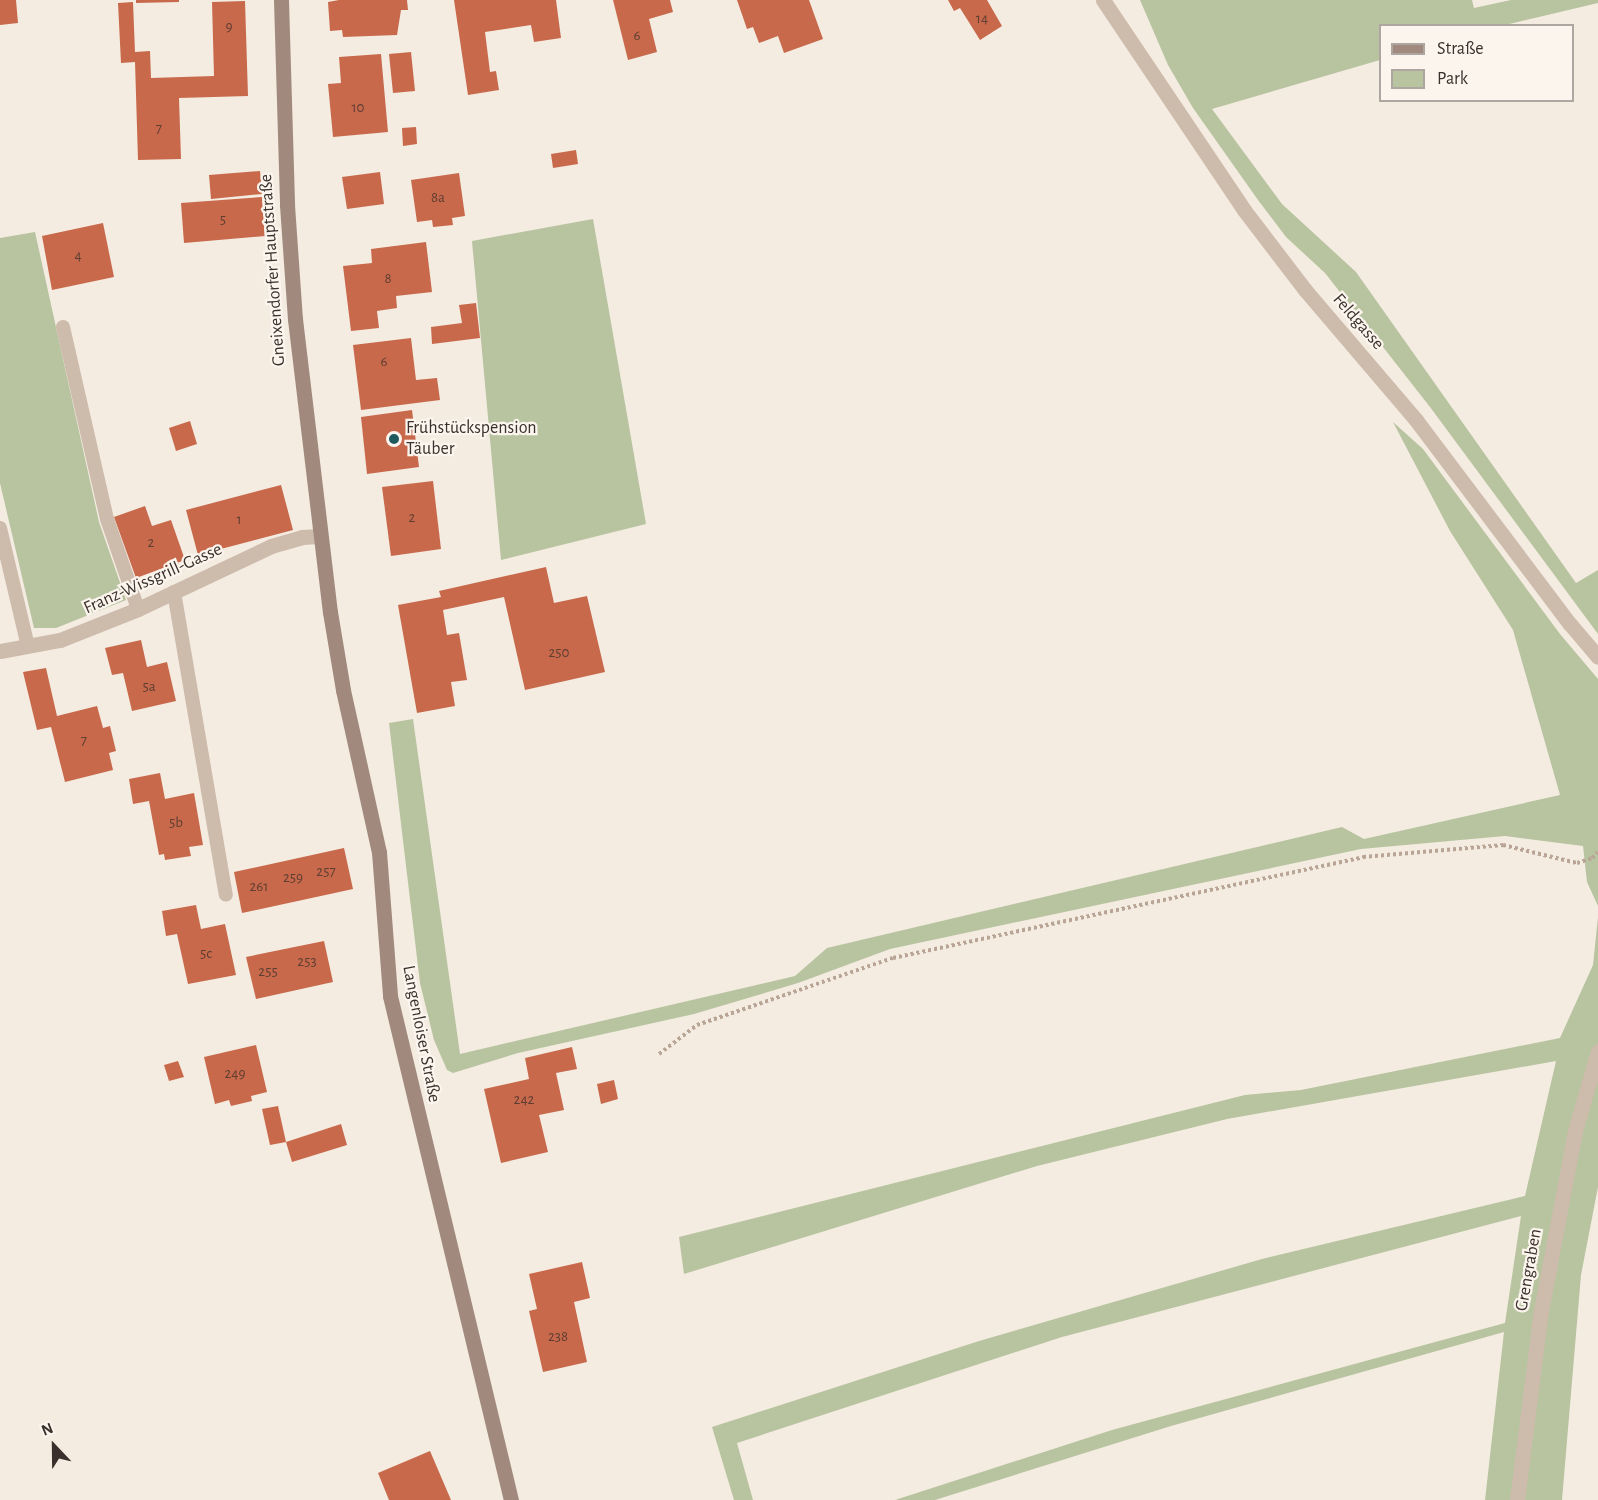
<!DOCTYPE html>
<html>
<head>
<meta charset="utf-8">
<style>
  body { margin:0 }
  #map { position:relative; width:1598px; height:1500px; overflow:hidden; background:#f4ebe1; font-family:"Alegreya Sans",sans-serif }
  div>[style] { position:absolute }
  .green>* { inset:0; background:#b8c4a0 }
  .building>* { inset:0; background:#c8694b }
  .path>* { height:4px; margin-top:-2px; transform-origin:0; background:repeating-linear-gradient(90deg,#b9a596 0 3px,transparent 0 6px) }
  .lane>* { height:14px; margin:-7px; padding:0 7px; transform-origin:7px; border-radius:7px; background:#cdbbac }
  .street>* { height:15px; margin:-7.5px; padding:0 7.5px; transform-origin:7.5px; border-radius:7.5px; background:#cdbbac }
  .secondary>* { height:15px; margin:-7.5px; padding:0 7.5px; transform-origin:7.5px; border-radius:7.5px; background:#a18a7d }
  .dots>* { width:16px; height:16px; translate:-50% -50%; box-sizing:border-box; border:3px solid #fbf5ee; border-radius:50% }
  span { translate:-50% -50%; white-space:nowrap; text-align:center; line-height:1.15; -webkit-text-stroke:4.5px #fbf5ee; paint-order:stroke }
  .number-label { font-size:15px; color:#5e3e33 }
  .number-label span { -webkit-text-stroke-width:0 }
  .street-label { font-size:18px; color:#3b302b }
  .poi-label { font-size:18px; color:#3b302b }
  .left { translate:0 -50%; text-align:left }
  .legend { position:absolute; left:1379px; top:24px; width:195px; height:78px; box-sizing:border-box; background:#fbf5ee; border:2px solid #aea6a0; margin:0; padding:8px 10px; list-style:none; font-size:18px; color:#3b302b }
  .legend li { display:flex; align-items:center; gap:12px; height:30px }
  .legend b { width:30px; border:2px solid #aea6a0 }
  .north { position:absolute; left:24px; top:1416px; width:60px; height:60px; -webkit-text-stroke:4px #fbf5ee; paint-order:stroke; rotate:338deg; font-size:16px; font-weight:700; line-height:24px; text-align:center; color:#3b302b }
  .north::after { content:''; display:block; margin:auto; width:21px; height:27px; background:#3b302b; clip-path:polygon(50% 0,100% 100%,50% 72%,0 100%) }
</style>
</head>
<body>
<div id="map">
  <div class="green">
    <div style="clip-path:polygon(1140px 0,1472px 0,1474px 8px,1511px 0,1598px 0,1598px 3px,1505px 25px,1380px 26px,1380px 60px,1212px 109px,1282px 204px,1356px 272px,1576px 583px,1598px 570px,1598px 634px,1430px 407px,1325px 273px,1286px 237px,1258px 200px,1193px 108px,1168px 65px)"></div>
    <div style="clip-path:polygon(593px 219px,646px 524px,501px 560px,472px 241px)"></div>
    <div style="clip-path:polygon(35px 232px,99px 522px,126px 600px,56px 628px,34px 628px,0 483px,0 238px)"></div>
    <div style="clip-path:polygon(1393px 422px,1423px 449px,1560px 634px,1598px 679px,1598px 906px,1587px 882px,1583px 846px,1505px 836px,1361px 849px,890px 949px,798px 983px,694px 1014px,518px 1053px,453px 1073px,447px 1070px,434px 1040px,420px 983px,389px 723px,413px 719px,460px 1054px,795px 976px,827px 948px,1342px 827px,1364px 839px,1560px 795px,1513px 630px,1450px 531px)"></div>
    <div style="clip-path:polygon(1598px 917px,1598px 1187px,1581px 1275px,1562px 1500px,1485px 1500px,1504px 1332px,1171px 1426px,935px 1500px,895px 1500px,1112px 1430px,1505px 1323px,1521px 1216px,1062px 1337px,737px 1443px,753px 1500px,734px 1500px,712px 1427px,979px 1341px,1262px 1259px,1525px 1196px,1556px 1061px,1227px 1119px,1037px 1166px,684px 1274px,679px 1237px,1245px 1095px,1301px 1090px,1560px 1038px,1593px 965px)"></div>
  </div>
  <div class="building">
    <div style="clip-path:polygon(0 0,16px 0,18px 23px,0 25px)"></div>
    <div style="clip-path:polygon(136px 0,179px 0,179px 2px,136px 3px)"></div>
    <div style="clip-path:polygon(339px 0,407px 0,408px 10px,401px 10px,397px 35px,343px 37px,342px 30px,330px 31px,328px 2px)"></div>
    <div style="clip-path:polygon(454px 0,556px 0,561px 38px,534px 42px,531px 25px,485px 32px,490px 72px,496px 71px,499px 90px,468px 95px)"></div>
    <div style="clip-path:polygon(613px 0,670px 0,673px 12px,649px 19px,657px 52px,628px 60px)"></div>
    <div style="clip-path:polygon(737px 0,809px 0,823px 39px,784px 53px,778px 36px,759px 43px,753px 27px,747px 29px)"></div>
    <div style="clip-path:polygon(948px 0,987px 0,1002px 26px,980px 40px,960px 8px,954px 11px)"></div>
    <div style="clip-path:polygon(245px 1px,248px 96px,179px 98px,181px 159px,138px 160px,135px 62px,121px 63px,118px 3px,133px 2px,135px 52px,150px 51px,151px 78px,214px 76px,212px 2px)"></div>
    <div style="clip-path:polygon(411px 52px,415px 91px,393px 93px,389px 54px)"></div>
    <div style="clip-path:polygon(381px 54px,388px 132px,333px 137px,328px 84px,341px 83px,339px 57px)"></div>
    <div style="clip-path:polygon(416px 127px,417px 144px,403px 146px,402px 128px)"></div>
    <div style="clip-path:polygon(576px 150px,578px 164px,553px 168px,551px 154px)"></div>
    <div style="clip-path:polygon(260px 171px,262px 194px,211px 199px,209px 175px)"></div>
    <div style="clip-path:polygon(380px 172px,384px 204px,347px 209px,342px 177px)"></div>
    <div style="clip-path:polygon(459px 173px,465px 216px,452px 218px,453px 225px,433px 227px,432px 220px,417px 222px,411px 180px)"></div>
    <div style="clip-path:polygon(262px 197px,265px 236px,184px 243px,181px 203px)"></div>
    <div style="clip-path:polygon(103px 223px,114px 277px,52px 290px,42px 236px)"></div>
    <div style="clip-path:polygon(426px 242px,432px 292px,396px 296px,397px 308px,377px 311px,379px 328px,351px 331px,343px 266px,372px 263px,371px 249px)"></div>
    <div style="clip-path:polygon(476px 303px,480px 338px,432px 344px,431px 327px,462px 323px,459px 305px)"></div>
    <div style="clip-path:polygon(411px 338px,416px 380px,437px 378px,440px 400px,361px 410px,353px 345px)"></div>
    <div style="clip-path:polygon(412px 410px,419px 467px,367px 474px,361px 417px)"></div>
    <div style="clip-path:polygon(190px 421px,197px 444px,176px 451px,169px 428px)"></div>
    <div style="clip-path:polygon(433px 481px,441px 549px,391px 556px,382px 487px)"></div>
    <div style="clip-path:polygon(281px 485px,293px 530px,198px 555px,186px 510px)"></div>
    <div style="clip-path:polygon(145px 506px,152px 526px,171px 520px,185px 560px,136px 578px,114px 517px)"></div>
    <div style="clip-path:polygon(546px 567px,554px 603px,587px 596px,605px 672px,525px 690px,504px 597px,443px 610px,447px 635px,459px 633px,467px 680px,451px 682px,455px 706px,417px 713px,398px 605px,441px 597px,439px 591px)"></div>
    <div style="clip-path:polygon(141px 640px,147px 667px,167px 662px,176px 701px,132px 711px,123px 673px,112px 675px,105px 648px)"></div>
    <div style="clip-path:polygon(46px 668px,57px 716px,97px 706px,103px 728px,110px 726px,116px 751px,109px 753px,113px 770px,65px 782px,51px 727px,37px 730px,23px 672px)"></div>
    <div style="clip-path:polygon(160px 773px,165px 799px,194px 793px,203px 845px,189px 847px,191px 856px,165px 860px,164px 854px,159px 855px,149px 801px,133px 804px,129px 779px)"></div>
    <div style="clip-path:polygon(344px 848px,353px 889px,242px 913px,234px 872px)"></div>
    <div style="clip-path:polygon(196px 905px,201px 929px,225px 924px,236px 975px,188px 984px,177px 934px,166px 936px,162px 911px)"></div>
    <div style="clip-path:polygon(324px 941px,333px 982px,256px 999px,246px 957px)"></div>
    <div style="clip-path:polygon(256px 1045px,267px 1092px,251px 1096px,252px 1101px,231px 1106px,229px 1100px,215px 1104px,204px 1057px)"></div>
    <div style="clip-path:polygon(572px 1047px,577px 1069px,556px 1073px,564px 1110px,539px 1115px,548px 1152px,501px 1163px,484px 1089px,529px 1079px,525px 1058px)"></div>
    <div style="clip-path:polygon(178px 1061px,184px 1077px,169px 1081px,164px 1065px)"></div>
    <div style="clip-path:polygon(614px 1080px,618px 1099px,601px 1104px,597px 1084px)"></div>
    <div style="clip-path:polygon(278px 1106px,286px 1142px,270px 1145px,262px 1109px)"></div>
    <div style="clip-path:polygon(341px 1124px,347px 1145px,292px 1162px,286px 1142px)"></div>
    <div style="clip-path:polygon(582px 1262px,590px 1298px,574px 1302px,587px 1362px,543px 1372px,529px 1311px,537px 1309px,529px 1274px)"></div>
    <div style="clip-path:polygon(430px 1451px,451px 1500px,389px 1500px,378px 1473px)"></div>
  </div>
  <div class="path">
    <div style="left:659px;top:1054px;width:48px;rotate:-37.3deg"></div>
    <div style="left:697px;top:1025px;width:207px;rotate:-18.9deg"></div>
    <div style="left:893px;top:958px;width:481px;rotate:-12.1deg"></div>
    <div style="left:1363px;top:857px;width:141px;rotate:-4.9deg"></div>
    <div style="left:1503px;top:845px;width:76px;rotate:13.7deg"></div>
    <div style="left:1577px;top:863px;width:16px;rotate:-18deg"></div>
    <div style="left:1592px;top:858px;width:8px;rotate:-45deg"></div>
  </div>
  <div class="lane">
    <div style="left:63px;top:327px;width:197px;rotate:77.1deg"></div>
    <div style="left:107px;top:519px;width:95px;rotate:71deg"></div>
    <div style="left:0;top:528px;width:121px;rotate:76.7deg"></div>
    <div style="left:174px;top:592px;width:307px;rotate:80.3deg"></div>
  </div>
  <div class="street">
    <div style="left:1103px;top:0;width:253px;rotate:56.1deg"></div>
    <div style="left:1244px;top:210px;width:102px;rotate:52.6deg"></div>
    <div style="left:1306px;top:291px;width:170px;rotate:49.5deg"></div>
    <div style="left:1416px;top:420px;width:256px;rotate:53deg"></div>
    <div style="left:1570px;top:624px;width:43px;rotate:49.7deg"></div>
    <div style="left:0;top:651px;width:61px;rotate:-10.4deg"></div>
    <div style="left:60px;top:640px;width:84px;rotate:-21.7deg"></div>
    <div style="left:138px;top:609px;width:147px;rotate:-25.3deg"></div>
    <div style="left:271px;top:546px;width:32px;rotate:-16deg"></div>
    <div style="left:302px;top:537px;width:17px;rotate:-3deg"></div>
    <div style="left:1517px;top:1500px;width:191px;rotate:-82.8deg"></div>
    <div style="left:1541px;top:1311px;width:183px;rotate:-79.3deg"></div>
    <div style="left:1575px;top:1131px;width:83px;rotate:-74deg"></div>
  </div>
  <div class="secondary">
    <div style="left:281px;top:0;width:205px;rotate:88.3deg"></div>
    <div style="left:287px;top:205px;width:114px;rotate:86deg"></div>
    <div style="left:295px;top:319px;width:295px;rotate:83.2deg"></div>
    <div style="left:330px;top:612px;width:79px;rotate:80.5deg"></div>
    <div style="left:343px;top:690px;width:166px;rotate:77.5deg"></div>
    <div style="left:379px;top:852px;width:144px;rotate:85.6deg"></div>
    <div style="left:390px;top:996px;width:518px;rotate:76.5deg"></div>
  </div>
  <div class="dots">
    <div style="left:394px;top:439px;background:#1f5a5e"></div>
  </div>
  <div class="number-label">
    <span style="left:982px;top:19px">14</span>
    <span style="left:229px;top:27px">9</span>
    <span style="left:637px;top:36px">6</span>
    <span style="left:358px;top:108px">10</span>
    <span style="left:159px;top:129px">7</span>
    <span style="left:438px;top:198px">8a</span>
    <span style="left:223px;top:220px">5</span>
    <span style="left:78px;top:256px">4</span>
    <span style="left:388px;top:279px">8</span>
    <span style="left:384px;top:362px">6</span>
    <span style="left:412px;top:518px">2</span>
    <span style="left:239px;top:520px">1</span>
    <span style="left:151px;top:543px">2</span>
    <span style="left:559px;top:653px">250</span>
    <span style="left:149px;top:687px">5a</span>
    <span style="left:84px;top:741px">7</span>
    <span style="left:176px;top:823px">5b</span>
    <span style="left:326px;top:872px">257</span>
    <span style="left:293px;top:878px">259</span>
    <span style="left:259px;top:887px">261</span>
    <span style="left:206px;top:954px">5c</span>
    <span style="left:307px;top:962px">253</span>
    <span style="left:268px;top:972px">255</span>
    <span style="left:235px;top:1074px">249</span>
    <span style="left:524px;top:1100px">242</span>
    <span style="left:558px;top:1337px">238</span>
  </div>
  <div class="street-label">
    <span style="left:273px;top:270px;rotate:-94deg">Gneixendorfer Hauptstraße</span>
    <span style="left:1358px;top:322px;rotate:49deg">Feldgasse</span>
    <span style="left:153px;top:579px;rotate:-24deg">Franz-Wissgrill-Gasse</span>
    <span style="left:421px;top:1034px;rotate:79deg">Langenloiser Straße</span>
    <span style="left:1529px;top:1270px;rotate:-80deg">Grengraben</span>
  </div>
  <div class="poi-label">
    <span class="left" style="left:406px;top:439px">Frühstückspension<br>Täuber</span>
  </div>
  <ul class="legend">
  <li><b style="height:8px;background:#a18a7d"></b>Straße</li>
  <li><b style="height:16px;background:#b8c4a0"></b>Park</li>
  </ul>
  <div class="north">N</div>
</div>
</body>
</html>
